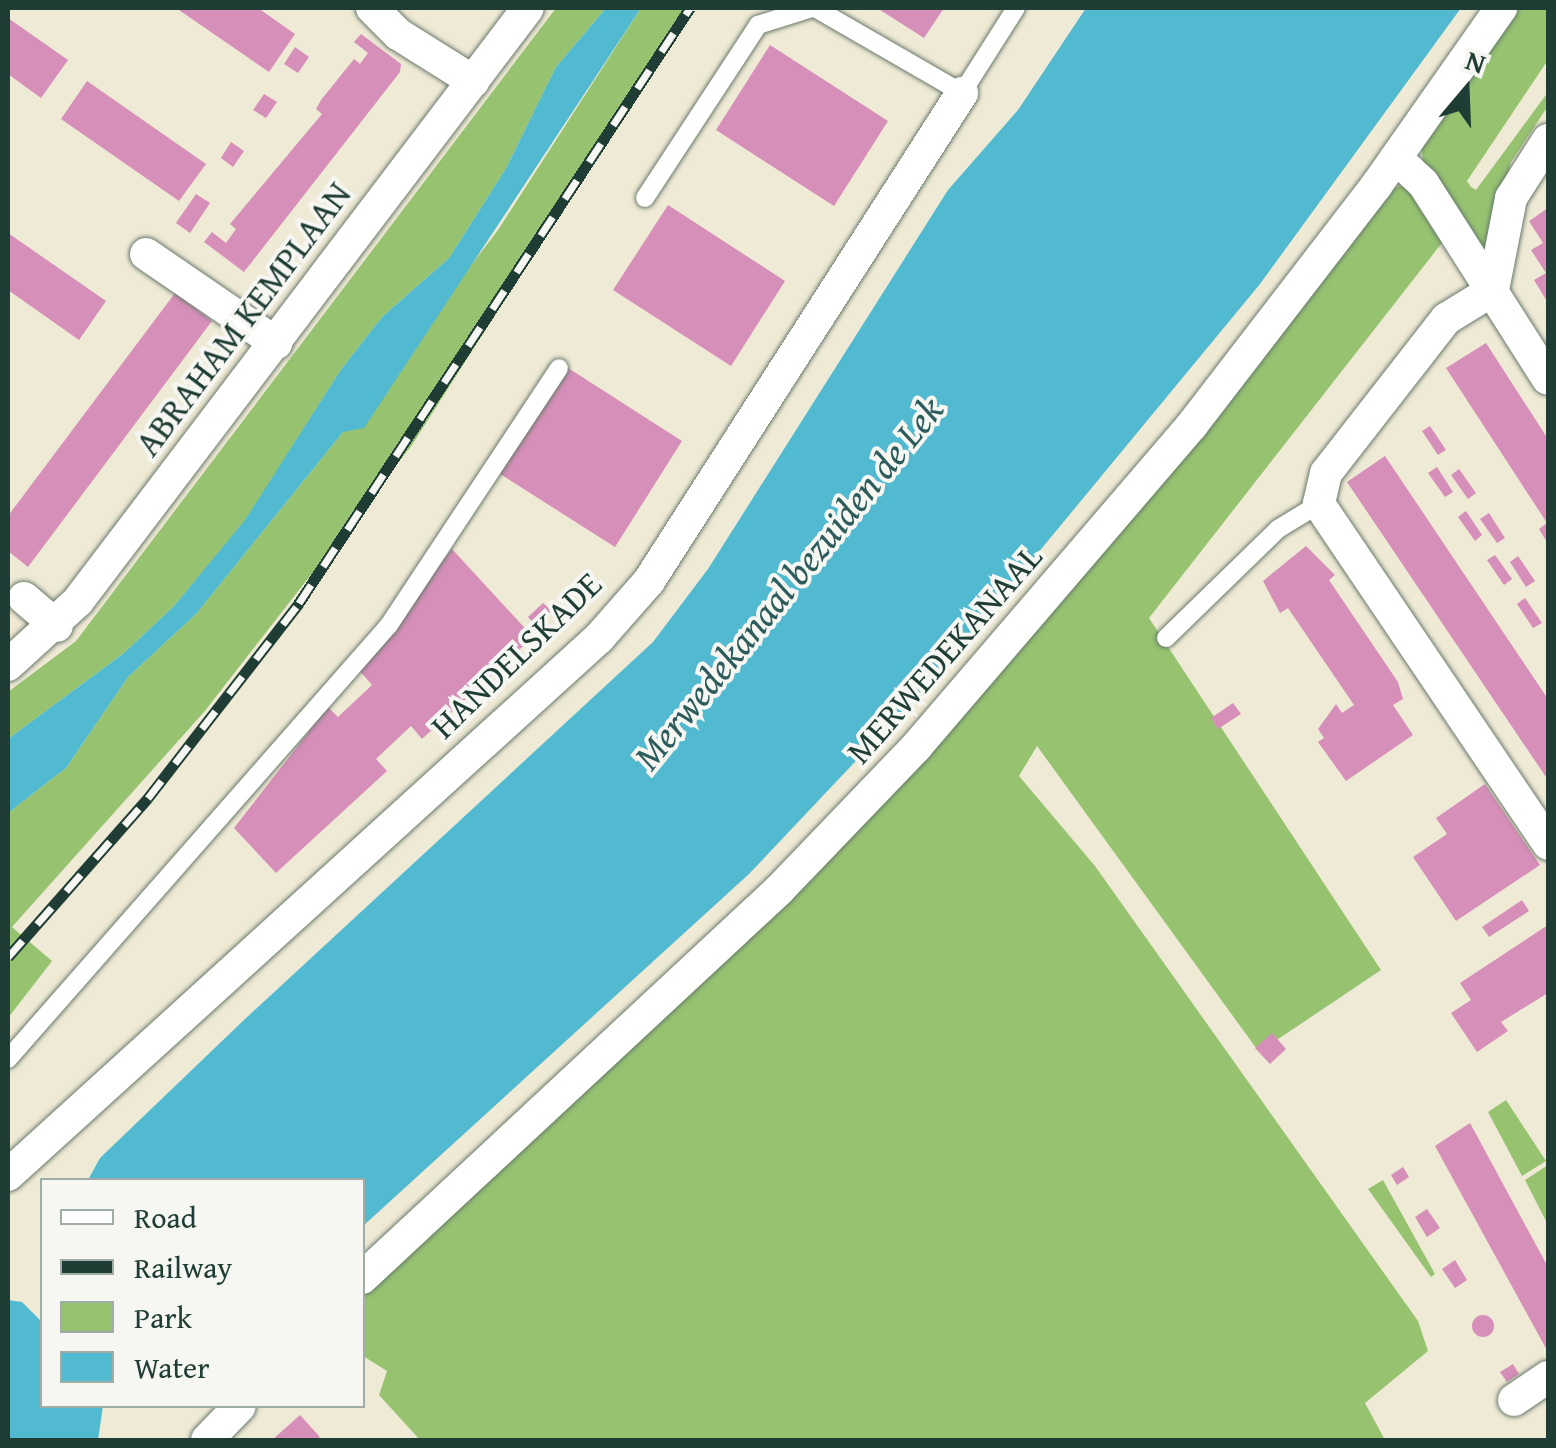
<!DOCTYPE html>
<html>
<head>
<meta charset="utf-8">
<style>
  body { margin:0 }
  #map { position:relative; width:1556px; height:1448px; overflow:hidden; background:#efead5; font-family:"Gentium Book Plus",serif }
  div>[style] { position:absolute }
  .green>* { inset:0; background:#97c371 }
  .water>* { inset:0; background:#52bad0 }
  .building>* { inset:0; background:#d68fb8 }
  .round { border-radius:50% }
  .roads { filter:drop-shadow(0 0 2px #687a6c) drop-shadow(0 0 2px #687a6c) }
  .lane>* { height:18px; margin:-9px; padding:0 9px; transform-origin:9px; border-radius:9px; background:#fff }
  .street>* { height:32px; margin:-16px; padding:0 16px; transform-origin:16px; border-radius:16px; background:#fff }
  .rail>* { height:11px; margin-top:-5.5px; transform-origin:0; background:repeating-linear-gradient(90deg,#f6f6f2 0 22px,#1f3d34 0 44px); box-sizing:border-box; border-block:2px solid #1f3d34 }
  span { translate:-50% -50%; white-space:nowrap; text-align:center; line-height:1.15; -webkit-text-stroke:8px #f6f6f2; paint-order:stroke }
  .street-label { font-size:35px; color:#1f3d34 }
  .water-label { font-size:38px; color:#2c5c5b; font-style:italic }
  .frame { position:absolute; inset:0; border:10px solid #1f3d34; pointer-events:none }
  .legend { position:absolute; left:40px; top:1178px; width:325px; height:230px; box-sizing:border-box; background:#f6f6f2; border:2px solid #a0aca6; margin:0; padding:12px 18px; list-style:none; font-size:30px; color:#1f3d34 }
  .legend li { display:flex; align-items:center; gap:20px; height:50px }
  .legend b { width:50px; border:2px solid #a0aca6 }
  .north { position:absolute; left:1416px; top:40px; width:100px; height:100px; -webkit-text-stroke:8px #f6f6f2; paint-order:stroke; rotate:19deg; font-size:28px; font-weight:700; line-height:40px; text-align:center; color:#1f3d34 }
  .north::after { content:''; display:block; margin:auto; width:35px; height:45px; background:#1f3d34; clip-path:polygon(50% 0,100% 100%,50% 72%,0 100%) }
</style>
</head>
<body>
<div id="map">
  <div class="green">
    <div style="clip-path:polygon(556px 8px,606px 8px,556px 67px,505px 170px,449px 258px,382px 317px,340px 371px,246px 520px,174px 606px,124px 653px,8px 739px,8px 692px,76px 641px)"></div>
    <div style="clip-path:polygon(641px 8px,691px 8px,412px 445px,204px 712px,12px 927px,52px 961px,8px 1018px,8px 813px,66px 768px,128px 677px,196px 614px,343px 432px,498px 230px)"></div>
    <div style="clip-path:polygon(1508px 8px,1548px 8px,1548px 60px,1467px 181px,1471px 187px,1476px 190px,1548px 92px,1548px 106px,1511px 162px,1487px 256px,1423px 162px,1421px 144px)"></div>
    <div style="clip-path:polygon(1402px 186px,1414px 190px,1445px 239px,1149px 618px,1381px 970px,1259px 1052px,1037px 746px,1019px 776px,1095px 866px,1418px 1321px,1428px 1351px,1365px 1403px,1385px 1440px,420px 1440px,379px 1395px,387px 1371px,363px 1356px,362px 1286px,682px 990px,1392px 188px)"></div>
    <div style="clip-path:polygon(1506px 1100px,1546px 1161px,1522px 1176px,1488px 1112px)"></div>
    <div style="clip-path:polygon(1548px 1165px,1548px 1225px,1525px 1180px)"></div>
    <div style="clip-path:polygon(1383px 1180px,1435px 1274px,1431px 1277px,1368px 1189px)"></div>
  </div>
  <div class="water">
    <div style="clip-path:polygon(606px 8px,641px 8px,364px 428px,343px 432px,196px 614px,128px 677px,66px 768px,8px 813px,8px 739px,124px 653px,174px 606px,245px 520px,340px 371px,382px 317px,449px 258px,505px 170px,556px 67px)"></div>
    <div style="clip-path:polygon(1086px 8px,1461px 8px,1260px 284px,938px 674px,749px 874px,363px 1226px,362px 1180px,88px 1180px,100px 1158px,245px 1019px,653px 642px,708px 569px,948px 190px,1018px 110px)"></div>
    <div style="clip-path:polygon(8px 1300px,22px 1302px,42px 1322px,42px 1406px,103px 1406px,98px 1440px,8px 1440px)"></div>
  </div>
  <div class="building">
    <div style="clip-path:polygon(176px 8px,258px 8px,295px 34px,269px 72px)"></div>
    <div style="clip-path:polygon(877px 8px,944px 8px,924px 38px)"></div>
    <div style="clip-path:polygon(8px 18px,68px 60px,41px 98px,8px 74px)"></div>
    <div style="clip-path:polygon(361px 34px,401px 64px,400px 72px,244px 272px,204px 242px,212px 232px,226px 243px,236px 229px,230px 224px,322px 114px,316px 109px,321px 100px,354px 59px,360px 64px,368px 53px,354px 42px)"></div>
    <div style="clip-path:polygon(770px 45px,888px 121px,834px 206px,716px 130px)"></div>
    <div style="clip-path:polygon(295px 47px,309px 57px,298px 73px,284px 64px)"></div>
    <div style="clip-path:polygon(87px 81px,206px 164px,179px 201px,61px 119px)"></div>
    <div style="clip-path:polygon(264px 94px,277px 102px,266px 118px,253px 110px)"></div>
    <div style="clip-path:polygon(231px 142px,244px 151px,233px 167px,221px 158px)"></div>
    <div style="clip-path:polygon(196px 194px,210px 203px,190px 233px,176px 223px)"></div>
    <div style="clip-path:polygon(668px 205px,785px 281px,731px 366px,613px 290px)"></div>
    <div style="clip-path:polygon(1548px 208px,1548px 303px,1534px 280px,1546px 273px,1531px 250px,1543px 243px,1529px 221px)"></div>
    <div style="clip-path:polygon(8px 233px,106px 301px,79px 340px,8px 290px)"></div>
    <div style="clip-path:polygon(175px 293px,212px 321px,28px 567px,8px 551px,8px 516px)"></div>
    <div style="clip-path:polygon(1486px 343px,1548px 439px,1548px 544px,1539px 529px,1547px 523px,1446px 368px)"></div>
    <div style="clip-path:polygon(565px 366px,682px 441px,615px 547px,497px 472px)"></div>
    <div style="clip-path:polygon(1430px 426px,1446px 450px,1438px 455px,1422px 431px)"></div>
    <div style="clip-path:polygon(1385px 456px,1548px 699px,1548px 780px,1347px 482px)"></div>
    <div style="clip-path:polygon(1437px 467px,1453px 492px,1445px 497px,1428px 473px)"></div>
    <div style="clip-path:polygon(1459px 469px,1476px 493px,1468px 499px,1451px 475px)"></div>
    <div style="clip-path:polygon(1466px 511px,1482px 535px,1475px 541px,1458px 517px)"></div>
    <div style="clip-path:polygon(1489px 513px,1505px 538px,1497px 543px,1480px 519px)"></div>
    <div style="clip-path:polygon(1306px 546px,1335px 575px,1329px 580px,1398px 682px,1403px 699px,1393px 705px,1413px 735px,1346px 781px,1318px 742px,1324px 738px,1318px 729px,1336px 704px,1342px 713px,1354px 705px,1288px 608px,1280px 613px,1263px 581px)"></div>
    <div style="clip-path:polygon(452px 549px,533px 637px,422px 739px,411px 726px,376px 759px,387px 771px,276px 873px,234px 828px,328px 707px,338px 717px,372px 685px,358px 669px)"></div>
    <div style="clip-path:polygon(1495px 555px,1512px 579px,1504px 585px,1487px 560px)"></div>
    <div style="clip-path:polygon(1518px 556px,1535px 581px,1526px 587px,1510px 562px)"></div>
    <div style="clip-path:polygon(1525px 598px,1542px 623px,1533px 628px,1517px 604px)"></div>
    <div style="clip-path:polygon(543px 603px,552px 611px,536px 626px,528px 617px)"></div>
    <div style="clip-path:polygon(1233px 703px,1241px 714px,1218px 729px,1211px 718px)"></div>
    <div style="clip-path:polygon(1485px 784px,1540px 865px,1456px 921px,1413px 857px,1447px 834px,1436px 818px)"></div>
    <div style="clip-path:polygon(1522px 900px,1529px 911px,1489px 937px,1482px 927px)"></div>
    <div style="clip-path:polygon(1548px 925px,1548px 993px,1501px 1022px,1508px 1031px,1477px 1052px,1451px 1013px,1471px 1000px,1460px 983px)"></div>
    <div style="clip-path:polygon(1272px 1033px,1286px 1049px,1270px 1064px,1255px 1048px)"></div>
    <div style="clip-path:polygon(1470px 1123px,1548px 1267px,1548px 1352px,1435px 1146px)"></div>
    <div style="clip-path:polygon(1403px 1167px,1409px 1177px,1397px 1185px,1391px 1175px)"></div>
    <div style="clip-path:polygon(1427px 1209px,1440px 1228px,1427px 1237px,1415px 1217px)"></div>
    <div style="clip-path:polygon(1455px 1260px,1467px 1280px,1455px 1288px,1442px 1269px)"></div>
    <div class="round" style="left:1472px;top:1315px;width:22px;height:22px"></div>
    <div style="clip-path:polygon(1513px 1364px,1519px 1374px,1507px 1382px,1500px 1372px)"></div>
    <div style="clip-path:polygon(300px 1415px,320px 1437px,315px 1440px,272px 1440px)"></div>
  </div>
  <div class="roads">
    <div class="lane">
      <div style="left:815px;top:8px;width:170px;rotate:30deg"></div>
      <div style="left:962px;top:93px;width:101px;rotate:-57.6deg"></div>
      <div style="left:645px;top:198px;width:207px;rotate:-56.8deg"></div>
      <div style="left:758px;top:25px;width:57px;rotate:-17.5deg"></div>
      <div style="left:1166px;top:638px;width:156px;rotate:-44.2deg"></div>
      <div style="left:1278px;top:529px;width:48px;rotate:-31.4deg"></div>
      <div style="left:8px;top:1059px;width:578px;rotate:-48.72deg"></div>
      <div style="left:389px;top:625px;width:308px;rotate:-56.5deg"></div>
    </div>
    <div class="street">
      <div style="left:372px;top:8px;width:37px;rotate:45deg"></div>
      <div style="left:398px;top:34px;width:89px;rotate:32.1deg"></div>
      <div style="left:1396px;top:158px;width:37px;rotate:43deg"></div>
      <div style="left:1423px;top:183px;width:232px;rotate:57.5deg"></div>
      <div style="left:146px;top:254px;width:158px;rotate:34.4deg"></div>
      <div style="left:1493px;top:290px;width:55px;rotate:148.3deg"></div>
      <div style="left:1446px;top:319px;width:195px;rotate:127.9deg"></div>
      <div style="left:1326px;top:473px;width:32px;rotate:103deg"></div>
      <div style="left:1319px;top:504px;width:410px;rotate:56deg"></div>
      <div style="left:1493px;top:290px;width:94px;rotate:-78.9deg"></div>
      <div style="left:1511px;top:198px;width:69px;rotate:-57.5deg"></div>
      <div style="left:24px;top:598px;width:43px;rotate:40.3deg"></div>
      <div style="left:8px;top:665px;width:95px;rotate:-42.4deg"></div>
      <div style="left:78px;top:601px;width:744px;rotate:-52.81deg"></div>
      <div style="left:8px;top:1175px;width:799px;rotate:-42.26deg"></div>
      <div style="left:599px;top:638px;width:76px;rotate:-48.7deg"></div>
      <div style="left:649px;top:581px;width:580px;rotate:-57.32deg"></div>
      <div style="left:362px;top:1278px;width:570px;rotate:-42.94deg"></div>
      <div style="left:779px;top:890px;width:199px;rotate:-46.2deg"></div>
      <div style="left:917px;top:746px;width:423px;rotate:-49.4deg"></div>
      <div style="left:1192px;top:425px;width:302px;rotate:-52.4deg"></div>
      <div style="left:1376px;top:186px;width:218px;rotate:-54.9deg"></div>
      <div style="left:1514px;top:1400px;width:41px;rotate:-34.1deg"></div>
      <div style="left:207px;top:1440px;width:47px;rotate:-45.9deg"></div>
    </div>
  </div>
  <div class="rail">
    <div style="left:8px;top:957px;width:212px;rotate:-48.6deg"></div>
    <div style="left:148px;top:798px;width:247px;rotate:-52.2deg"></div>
    <div style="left:299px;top:603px;width:712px;rotate:-56.69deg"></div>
  </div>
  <div class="street-label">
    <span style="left:243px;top:319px;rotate:-53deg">ABRAHAM KEMPLAAN</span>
    <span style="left:944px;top:654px;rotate:-49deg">MERWEDEKANAAL</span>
    <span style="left:516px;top:655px;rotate:-44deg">HANDELSKADE</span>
  </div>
  <div class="water-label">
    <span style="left:788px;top:583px;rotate:-51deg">Merwedekanaal bezuiden de Lek</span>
  </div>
  <div class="frame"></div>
  <ul class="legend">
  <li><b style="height:12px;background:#fff"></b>Road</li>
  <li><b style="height:12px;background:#1f3d34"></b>Railway</li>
  <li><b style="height:28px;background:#97c371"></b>Park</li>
  <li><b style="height:28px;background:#52bad0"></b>Water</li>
  </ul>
  <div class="north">N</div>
</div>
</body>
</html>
